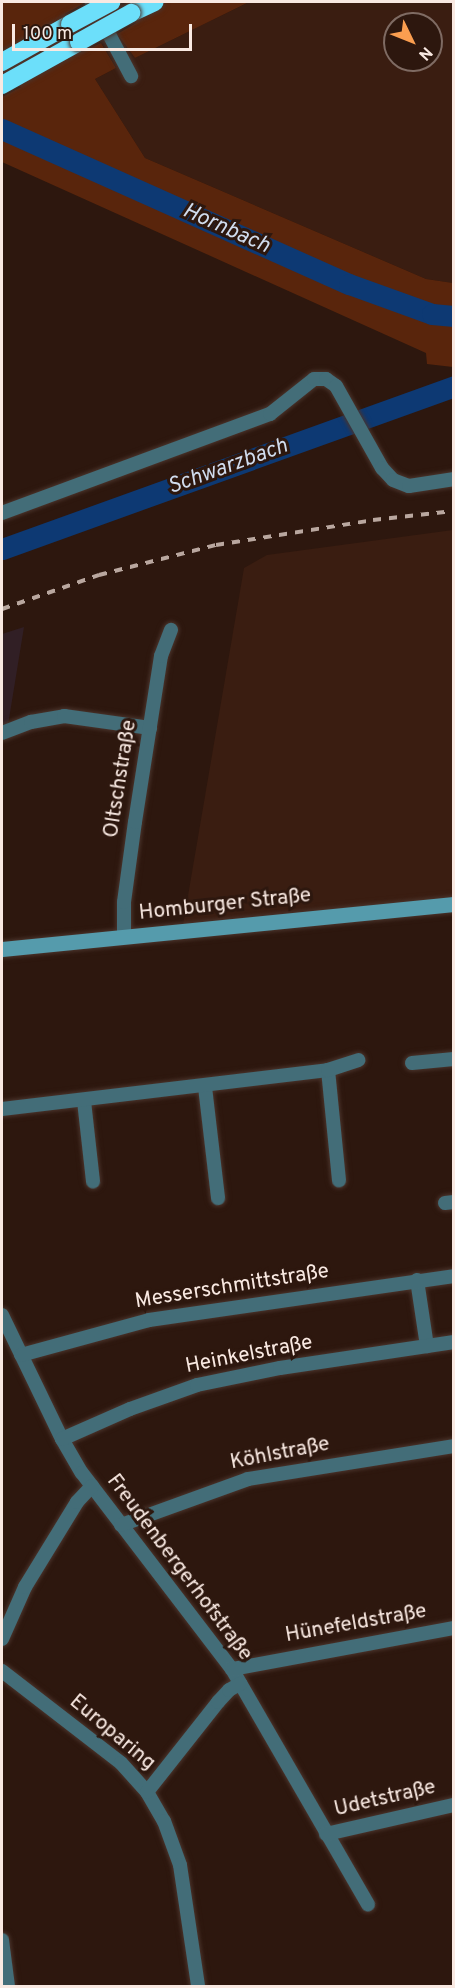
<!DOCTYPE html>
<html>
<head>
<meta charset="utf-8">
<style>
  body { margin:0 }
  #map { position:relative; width:455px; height:1988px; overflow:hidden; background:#2d170e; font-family:Overpass,sans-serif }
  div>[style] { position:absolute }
  .commercial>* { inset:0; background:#311f25 }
  .built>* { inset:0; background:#3a1d11 }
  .green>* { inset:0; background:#59250c }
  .river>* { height:21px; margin:-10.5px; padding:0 10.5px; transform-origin:10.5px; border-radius:10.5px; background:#0d3973 }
  .roads { filter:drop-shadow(0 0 2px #4a342c) drop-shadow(0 0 2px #4a342c) }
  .minor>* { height:14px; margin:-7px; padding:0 7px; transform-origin:7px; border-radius:7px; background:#436d78 }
  .secondary>* { height:15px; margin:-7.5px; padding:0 7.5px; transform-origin:7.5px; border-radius:7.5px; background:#559bac }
  .motorway>* { height:18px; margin:-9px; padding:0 9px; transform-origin:9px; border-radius:9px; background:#6cdffa }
  .rail>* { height:4px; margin-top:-2px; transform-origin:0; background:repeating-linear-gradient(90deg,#b9a79f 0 8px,transparent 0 16px) }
  .bridges { filter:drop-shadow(0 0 2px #4a342c) drop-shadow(0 0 2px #4a342c) }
  .motorway-bridge>* { height:18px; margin:-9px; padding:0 9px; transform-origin:9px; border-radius:9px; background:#6cdffa }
  span { translate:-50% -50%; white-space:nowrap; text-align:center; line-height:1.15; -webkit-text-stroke:6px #2d170e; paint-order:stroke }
  .street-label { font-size:21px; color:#f9e9e2 }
  .water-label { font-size:22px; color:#d0dcee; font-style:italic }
  .frame { position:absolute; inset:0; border:3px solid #f9e9e2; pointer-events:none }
  .north { position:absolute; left:383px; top:12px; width:60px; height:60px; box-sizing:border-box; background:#2d170e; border:2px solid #7f6b63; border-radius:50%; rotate:133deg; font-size:16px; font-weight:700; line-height:24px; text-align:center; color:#f9e9e2 }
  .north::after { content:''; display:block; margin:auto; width:21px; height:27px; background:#fb9e50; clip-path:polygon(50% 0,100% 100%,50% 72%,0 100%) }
  .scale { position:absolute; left:12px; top:24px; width:180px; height:27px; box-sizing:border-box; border:3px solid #f9e9e2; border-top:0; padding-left:8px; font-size:18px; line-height:21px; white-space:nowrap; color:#f9e9e2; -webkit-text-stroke:4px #2d170e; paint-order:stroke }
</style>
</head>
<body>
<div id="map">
  <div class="commercial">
    <div style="clip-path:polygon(24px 627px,8px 725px,2px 727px,2px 634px)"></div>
  </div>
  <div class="built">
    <div style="clip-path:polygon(evenodd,249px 2px,453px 2px,453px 283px,426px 279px,145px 158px,95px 79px,116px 68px,101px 43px,117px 34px,135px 58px,249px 2px,395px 24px,431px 24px,431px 60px,395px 60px,395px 24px)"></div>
    <div style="clip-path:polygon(453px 530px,453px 897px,183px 925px,244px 568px,267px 555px)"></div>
  </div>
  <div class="green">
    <div style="clip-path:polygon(2px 2px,82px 2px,83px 4px,65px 14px,84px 51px,101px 43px,116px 68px,95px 79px,145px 158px,426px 279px,453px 283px,453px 367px,427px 364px,426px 353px,2px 162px,2px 97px,21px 87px,2px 80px)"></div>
    <div style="clip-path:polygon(125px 2px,249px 2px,135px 58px,117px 34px,136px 23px)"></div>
  </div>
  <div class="river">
    <div style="left:2px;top:129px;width:380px;rotate:24.1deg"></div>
    <div style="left:349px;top:284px;width:88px;rotate:19.9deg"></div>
    <div style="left:432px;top:314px;width:22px;rotate:5deg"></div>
    <div style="left:2px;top:549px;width:480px;rotate:-19.8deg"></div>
  </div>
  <div class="roads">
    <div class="minor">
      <div style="left:92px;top:2px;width:84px;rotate:62.2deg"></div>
      <div style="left:2px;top:513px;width:286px;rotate:-20.3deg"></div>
      <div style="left:270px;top:414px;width:56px;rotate:-38.5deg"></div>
      <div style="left:314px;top:379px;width:12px"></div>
      <div style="left:326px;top:379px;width:12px;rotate:35deg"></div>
      <div style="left:336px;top:386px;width:94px;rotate:60.7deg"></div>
      <div style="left:382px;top:468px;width:16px;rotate:47deg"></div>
      <div style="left:393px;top:480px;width:17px;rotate:21deg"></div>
      <div style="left:409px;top:486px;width:46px;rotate:-8.8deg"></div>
      <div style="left:2px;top:733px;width:31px;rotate:-21deg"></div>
      <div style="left:31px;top:722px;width:34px;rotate:-10deg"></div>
      <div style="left:64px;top:716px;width:87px;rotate:7.9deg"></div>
      <div style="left:124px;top:936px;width:34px;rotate:-90deg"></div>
      <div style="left:124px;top:902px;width:81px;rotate:-82.2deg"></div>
      <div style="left:135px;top:822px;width:168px;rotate:-81.1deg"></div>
      <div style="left:161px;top:656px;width:28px;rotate:-69deg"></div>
      <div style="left:412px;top:1063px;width:42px;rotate:-5.4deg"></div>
      <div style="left:328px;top:1070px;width:111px;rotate:84.3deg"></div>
      <div style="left:205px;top:1087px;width:112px;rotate:83.3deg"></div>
      <div style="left:84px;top:1101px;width:81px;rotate:83.6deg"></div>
      <div style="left:2px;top:1109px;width:328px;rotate:-6.8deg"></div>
      <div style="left:328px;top:1070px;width:32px;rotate:-18deg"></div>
      <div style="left:445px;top:1203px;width:9px;rotate:-6deg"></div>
      <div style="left:417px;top:1280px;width:67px;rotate:81.4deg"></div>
      <div style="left:2px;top:1315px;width:138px;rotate:64.2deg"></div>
      <div style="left:62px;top:1439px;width:39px;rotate:60deg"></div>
      <div style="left:82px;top:1473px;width:247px;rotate:52.6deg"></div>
      <div style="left:232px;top:1669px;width:272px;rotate:60deg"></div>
      <div style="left:21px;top:1355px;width:133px;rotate:-15.3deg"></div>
      <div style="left:149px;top:1320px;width:308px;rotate:-8.2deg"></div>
      <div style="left:62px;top:1439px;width:74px;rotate:-23.8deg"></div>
      <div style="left:130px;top:1409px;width:71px;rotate:-19.7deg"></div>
      <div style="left:197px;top:1385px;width:85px;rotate:-11.6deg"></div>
      <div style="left:280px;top:1368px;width:176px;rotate:-8.5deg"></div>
      <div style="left:121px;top:1525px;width:135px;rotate:-19.9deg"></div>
      <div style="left:248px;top:1479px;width:209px;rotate:-9.1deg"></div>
      <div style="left:2px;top:1639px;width:57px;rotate:-66.1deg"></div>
      <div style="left:25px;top:1587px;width:100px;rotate:-58.5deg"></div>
      <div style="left:77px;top:1502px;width:22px;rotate:-47deg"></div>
      <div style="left:232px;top:1669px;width:226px;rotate:-10.5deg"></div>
      <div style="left:2px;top:1671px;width:150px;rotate:37.7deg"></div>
      <div style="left:121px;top:1763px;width:39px;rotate:48deg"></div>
      <div style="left:147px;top:1792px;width:34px;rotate:60deg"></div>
      <div style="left:164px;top:1821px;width:47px;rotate:70deg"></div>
      <div style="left:180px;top:1865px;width:122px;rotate:81.5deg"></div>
      <div style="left:147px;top:1792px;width:115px;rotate:-51.7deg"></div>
      <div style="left:218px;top:1702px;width:16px;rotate:-47deg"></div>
      <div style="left:229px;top:1690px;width:13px;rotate:-29deg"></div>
      <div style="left:326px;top:1834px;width:131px;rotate:-12.8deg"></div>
      <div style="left:2px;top:1940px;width:46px;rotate:82.6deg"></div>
    </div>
    <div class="secondary">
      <div style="left:2px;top:949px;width:454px;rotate:-5.7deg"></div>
    </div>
    <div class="motorway">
      <div style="left:131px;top:13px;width:26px;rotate:-25deg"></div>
      <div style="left:2px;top:62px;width:78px;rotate:-29.2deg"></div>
      <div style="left:2px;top:85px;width:88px;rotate:-29.2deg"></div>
    </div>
  </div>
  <div class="rail">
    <div style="left:2px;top:609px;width:103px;rotate:-19.3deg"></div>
    <div style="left:99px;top:575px;width:121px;rotate:-14.4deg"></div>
    <div style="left:216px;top:545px;width:159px;rotate:-9deg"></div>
    <div style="left:373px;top:520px;width:81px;rotate:-6.3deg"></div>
  </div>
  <div class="bridges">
    <div class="motorway-bridge">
      <div style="left:70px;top:24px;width:47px;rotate:-28.2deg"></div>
      <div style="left:79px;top:42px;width:60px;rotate:-29.1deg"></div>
    </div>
  </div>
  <div class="street-label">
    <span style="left:121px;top:779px;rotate:-81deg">Oltschstraße</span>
    <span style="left:225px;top:905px;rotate:-6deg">Homburger Straße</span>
    <span style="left:232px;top:1287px;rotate:-9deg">Messerschmittstraße</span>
    <span style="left:249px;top:1355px;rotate:-11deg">Heinkelstraße</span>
    <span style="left:280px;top:1454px;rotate:-11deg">Köhlstraße</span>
    <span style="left:179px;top:1568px;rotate:53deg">Freudenbergerhofstraße</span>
    <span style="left:356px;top:1624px;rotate:-10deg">Hünefeldstraße</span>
    <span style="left:112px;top:1733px;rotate:40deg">Europaring</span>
    <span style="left:385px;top:1799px;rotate:-13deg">Udetstraße</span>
  </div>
  <div class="water-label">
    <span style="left:226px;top:229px;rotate:24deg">Hornbach</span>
    <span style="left:228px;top:467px;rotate:-20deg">Schwarzbach</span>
  </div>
  <div class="frame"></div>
  <div class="north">N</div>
  <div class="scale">100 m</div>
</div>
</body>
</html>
